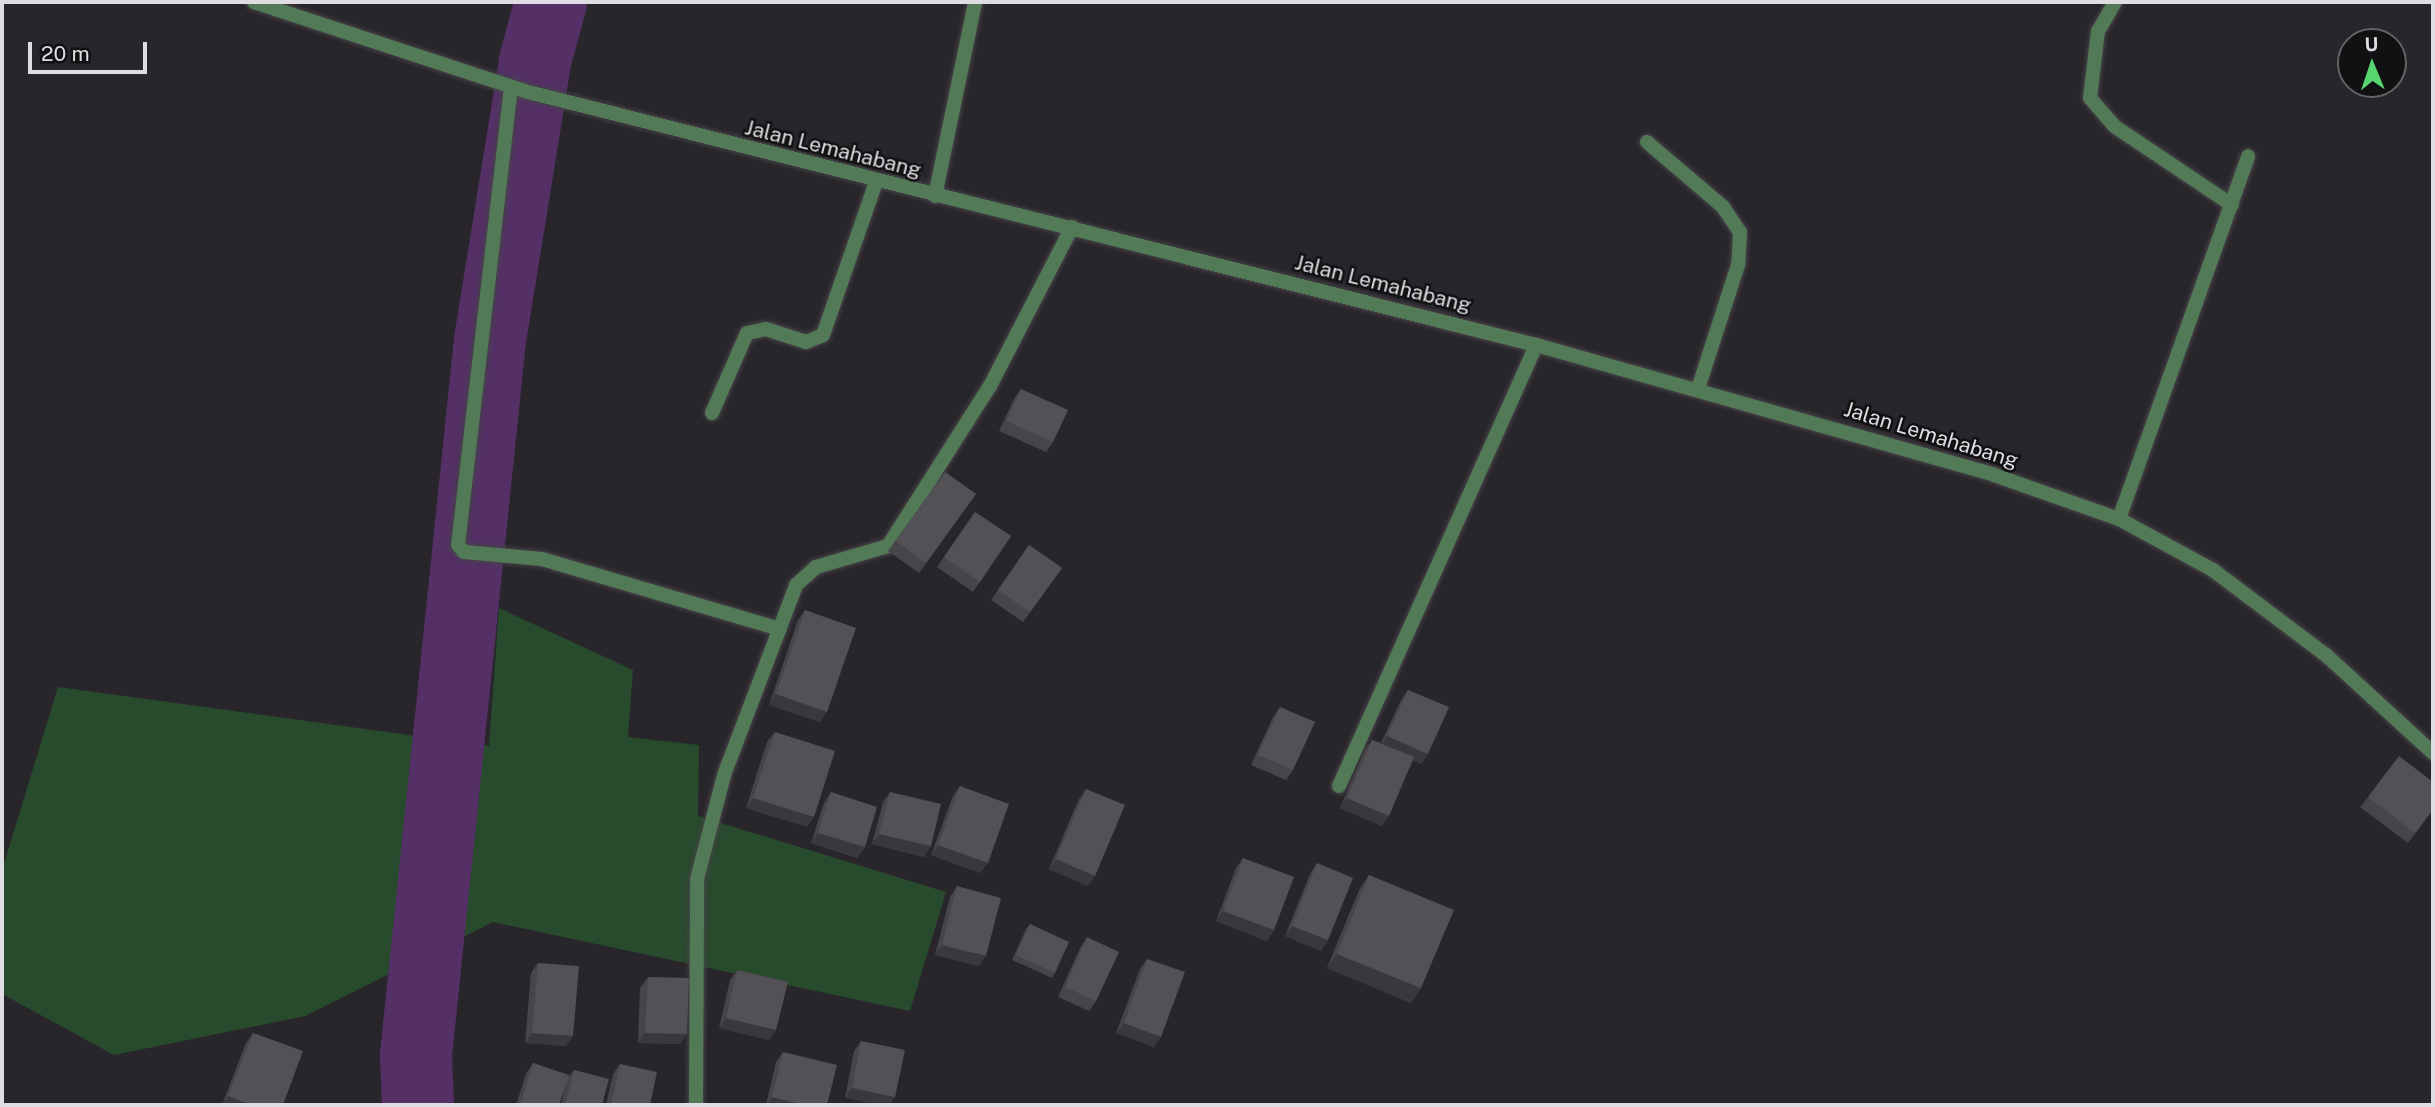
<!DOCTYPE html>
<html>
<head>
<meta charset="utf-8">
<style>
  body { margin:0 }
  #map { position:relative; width:2435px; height:1107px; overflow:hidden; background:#29262b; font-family:"Public Sans",sans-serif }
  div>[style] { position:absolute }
  .green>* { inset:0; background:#284a2d }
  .river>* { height:72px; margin:-36px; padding:0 36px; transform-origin:36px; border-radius:36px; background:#543066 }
  .roads { filter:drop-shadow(0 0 2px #464348) drop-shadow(0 0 2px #464348) }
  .minor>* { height:14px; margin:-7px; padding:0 7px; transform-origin:7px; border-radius:7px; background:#527a57 }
  .tertiary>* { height:14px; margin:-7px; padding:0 7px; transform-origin:7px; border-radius:7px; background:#527a57 }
  .wall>* { inset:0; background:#47454a }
  .shaded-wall>* { inset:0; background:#3a383c }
  .building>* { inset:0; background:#535056 }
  span { translate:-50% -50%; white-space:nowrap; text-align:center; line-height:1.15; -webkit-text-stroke:5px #111012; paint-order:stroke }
  .street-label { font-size:21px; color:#dfdde1 }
  .frame { position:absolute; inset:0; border:4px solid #dfdde1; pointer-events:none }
  .north { position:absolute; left:2337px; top:28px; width:70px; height:70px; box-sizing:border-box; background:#111012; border:2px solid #636265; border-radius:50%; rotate:358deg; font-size:19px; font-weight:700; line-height:28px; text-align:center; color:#dfdde1 }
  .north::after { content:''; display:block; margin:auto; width:24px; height:32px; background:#57d570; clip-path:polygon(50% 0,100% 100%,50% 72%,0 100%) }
  .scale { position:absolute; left:28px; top:42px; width:119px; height:32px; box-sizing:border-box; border:4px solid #dfdde1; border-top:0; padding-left:9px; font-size:21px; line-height:24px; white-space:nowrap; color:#dfdde1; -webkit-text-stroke:5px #111012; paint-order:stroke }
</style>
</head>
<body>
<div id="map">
  <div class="green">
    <div style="clip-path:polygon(499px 608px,633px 670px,628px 737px,699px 745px,698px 816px,946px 892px,910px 1011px,493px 922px,305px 1016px,114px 1055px,2px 994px,2px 870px,58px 687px,489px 746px)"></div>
  </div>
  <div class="river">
    <div style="left:418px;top:1105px;width:50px;rotate:-92.3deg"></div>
    <div style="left:416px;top:1055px;width:719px;rotate:-84.09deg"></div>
    <div style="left:490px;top:340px;width:283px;rotate:-80.8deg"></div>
    <div style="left:535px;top:61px;width:61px;rotate:-74.8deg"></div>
  </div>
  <div class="roads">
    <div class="minor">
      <div style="left:2115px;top:2px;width:34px;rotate:120deg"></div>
      <div style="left:2098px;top:31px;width:67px;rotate:96.8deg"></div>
      <div style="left:2090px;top:98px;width:37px;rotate:49deg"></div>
      <div style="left:2114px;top:126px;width:142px;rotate:33.8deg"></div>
      <div style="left:511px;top:87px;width:461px;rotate:96.6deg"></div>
      <div style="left:458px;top:545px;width:9px;rotate:49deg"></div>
      <div style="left:464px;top:552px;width:78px;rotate:5.1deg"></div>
      <div style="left:542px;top:559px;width:248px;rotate:16.4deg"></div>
      <div style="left:1647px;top:142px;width:100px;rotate:40.5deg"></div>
      <div style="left:1723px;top:207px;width:30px;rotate:56deg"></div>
      <div style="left:1740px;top:232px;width:33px;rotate:93deg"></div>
      <div style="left:1738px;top:265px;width:130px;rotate:107.9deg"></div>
      <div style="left:935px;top:196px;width:198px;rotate:-78.3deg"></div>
      <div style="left:712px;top:413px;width:87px;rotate:-66.4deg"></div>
      <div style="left:747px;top:333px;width:19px;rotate:-12deg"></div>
      <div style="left:766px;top:329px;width:42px;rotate:18deg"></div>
      <div style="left:806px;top:342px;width:18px;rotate:-22deg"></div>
      <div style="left:823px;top:335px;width:162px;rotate:-70.9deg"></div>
      <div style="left:2119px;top:519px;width:385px;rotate:-70.4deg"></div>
      <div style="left:1339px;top:786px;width:483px;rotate:-65.9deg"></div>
      <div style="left:696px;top:1105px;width:226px;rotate:-89.7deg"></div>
      <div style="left:697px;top:879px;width:107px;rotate:-75.4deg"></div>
      <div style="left:724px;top:775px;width:203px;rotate:-69.2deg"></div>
      <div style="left:796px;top:585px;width:27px;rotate:-42deg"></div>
      <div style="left:816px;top:567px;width:75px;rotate:-16.3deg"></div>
      <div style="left:888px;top:546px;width:190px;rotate:-57.5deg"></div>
      <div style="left:990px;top:386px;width:179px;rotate:-62.7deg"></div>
    </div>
    <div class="tertiary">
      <div style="left:254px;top:2px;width:288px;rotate:18.2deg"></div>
      <div style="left:528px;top:92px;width:1039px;rotate:14.09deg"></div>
      <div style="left:1536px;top:345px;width:476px;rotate:15.8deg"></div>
      <div style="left:1994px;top:475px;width:133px;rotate:19.4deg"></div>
      <div style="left:2119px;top:519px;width:107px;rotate:28.5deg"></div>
      <div style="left:2213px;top:570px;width:141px;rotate:37deg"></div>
      <div style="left:2326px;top:655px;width:145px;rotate:42.5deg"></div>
    </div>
  </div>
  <div class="wall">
    <div style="clip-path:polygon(1021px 389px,1053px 442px,1046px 452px,999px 431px,1014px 399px)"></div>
    <div style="clip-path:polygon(945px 472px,976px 494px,919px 573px,888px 551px)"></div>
    <div style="clip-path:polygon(975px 512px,1011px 536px,973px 592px,937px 567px)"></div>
    <div style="clip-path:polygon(1029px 545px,1062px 568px,1023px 622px,991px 600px)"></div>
    <div style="clip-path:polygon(805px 610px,820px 722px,769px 705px,798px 620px)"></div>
    <div style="clip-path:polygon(1408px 690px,1428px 754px,1421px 764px,1413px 760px,1382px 826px,1340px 808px,1365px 750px,1372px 740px,1381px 743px,1401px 700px)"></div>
    <div style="clip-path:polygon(1280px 707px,1293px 770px,1286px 780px,1251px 765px,1273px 717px)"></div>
    <div style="clip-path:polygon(775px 732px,807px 827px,746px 808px,767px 742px)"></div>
    <div style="clip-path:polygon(960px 786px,980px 873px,931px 855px,953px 796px)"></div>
    <div style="clip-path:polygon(1086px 789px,1088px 886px,1049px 869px,1079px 799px)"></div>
    <div style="clip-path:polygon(831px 792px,865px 847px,857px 858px,811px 843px,824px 803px)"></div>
    <div style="clip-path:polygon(890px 792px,931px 846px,924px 857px,872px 844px,883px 802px)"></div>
    <div style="clip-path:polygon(2368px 797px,2433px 810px,2408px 843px,2360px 807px)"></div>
    <div style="clip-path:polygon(1243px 858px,1267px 941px,1216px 921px,1236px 868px)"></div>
    <div style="clip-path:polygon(1317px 863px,1328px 940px,1321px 951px,1285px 936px,1310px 874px)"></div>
    <div style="clip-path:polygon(1369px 875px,1421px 988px,1411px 1003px,1327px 968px,1359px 890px)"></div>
    <div style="clip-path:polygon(957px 886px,979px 966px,935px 955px,950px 897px)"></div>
    <div style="clip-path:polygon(1030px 924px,1055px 973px,1052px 978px,1012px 960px,1026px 929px)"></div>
    <div style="clip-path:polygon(1087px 937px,1096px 1001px,1089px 1011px,1058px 997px,1080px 948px)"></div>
    <div style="clip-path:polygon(1147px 959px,1154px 1047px,1116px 1033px,1140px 969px)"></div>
    <div style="clip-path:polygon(538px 963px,566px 1046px,525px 1043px,531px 973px)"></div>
    <div style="clip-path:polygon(737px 970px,769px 1040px,719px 1028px,730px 980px)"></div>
    <div style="clip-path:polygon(648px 977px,687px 1034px,680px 1044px,638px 1043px,640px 988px)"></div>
    <div style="clip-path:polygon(253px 1033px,283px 1105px,222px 1105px,246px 1043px)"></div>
    <div style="clip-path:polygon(861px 1041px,895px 1097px,845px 1098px,854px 1051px)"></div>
    <div style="clip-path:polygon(783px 1052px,827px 1105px,766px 1105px,776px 1062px)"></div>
    <div style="clip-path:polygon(533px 1063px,567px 1079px,574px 1070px,602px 1105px,561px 1105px,565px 1086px,559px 1105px,516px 1105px,526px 1074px)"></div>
    <div style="clip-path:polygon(620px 1064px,650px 1105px,606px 1105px,613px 1074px)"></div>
  </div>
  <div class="shaded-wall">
    <div style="clip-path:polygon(776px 694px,827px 712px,820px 722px,769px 705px)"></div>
    <div style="clip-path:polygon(1387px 736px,1428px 754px,1421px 764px,1380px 746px)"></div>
    <div style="clip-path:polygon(753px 798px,814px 817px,807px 827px,746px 808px)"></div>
    <div style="clip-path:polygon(1347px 798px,1389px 816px,1382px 826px,1340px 808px)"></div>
    <div style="clip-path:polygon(818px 833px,865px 847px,857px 858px,811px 843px)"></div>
    <div style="clip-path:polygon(879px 834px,931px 846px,924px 857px,872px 844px)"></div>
    <div style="clip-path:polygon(938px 845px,988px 863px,980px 873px,931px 855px)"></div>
    <div style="clip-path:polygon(1056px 859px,1095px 876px,1088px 886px,1049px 869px)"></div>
    <div style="clip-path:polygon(1223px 911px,1274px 930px,1267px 941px,1216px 921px)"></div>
    <div style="clip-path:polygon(1292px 926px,1328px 940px,1321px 951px,1285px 936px)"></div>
    <div style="clip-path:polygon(942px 945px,986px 956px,979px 966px,935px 955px)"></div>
    <div style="clip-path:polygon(1337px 954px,1421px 988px,1411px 1003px,1327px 968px)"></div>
    <div style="clip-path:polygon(726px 1018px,776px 1030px,769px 1040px,719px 1028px)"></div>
    <div style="clip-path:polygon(1124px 1023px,1161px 1037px,1154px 1047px,1116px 1033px)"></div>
    <div style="clip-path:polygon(532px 1033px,573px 1036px,566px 1046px,525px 1043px)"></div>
    <div style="clip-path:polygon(645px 1033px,687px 1034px,680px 1044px,638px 1043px)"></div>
    <div style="clip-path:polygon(852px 1088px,895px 1097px,889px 1105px,878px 1105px,845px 1098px)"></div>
    <div style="clip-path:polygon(228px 1096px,251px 1105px,222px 1105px)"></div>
    <div style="clip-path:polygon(772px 1097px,805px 1105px,767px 1105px)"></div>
  </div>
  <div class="building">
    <div style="clip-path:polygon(1021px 389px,1068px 410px,1053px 442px,1006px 421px)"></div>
    <div style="clip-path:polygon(945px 472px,976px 494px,926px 563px,896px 541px)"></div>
    <div style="clip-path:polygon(975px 512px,1011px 536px,980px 582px,944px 557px)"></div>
    <div style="clip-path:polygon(1029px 545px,1062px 568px,1030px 612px,998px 590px)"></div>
    <div style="clip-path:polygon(805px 610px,856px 628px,827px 712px,776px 694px)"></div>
    <div style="clip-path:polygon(1408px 690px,1449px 707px,1428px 754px,1387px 736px)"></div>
    <div style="clip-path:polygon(1280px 707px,1315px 722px,1293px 770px,1258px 755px)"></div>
    <div style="clip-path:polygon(775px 732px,835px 751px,814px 817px,753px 798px)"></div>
    <div style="clip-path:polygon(1372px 740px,1414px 757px,1389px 816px,1347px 798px)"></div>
    <div style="clip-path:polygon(2399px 756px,2433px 782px,2433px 809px,2415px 833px,2368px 797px)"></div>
    <div style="clip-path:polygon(960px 786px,1009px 804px,988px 863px,938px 845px)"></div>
    <div style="clip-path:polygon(1086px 789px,1125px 805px,1095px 876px,1056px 859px)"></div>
    <div style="clip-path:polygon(831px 792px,877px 807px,865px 847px,818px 833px)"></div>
    <div style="clip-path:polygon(890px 792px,941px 804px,931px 846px,879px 834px)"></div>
    <div style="clip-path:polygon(1243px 858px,1294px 877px,1274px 930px,1223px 911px)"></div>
    <div style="clip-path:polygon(1317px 863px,1353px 878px,1328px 940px,1292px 926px)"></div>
    <div style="clip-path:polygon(1369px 875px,1454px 910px,1421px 988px,1337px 954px)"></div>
    <div style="clip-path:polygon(957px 886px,1001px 898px,986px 956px,942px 945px)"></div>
    <div style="clip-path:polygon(1030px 924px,1069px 942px,1055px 973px,1016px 955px)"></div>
    <div style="clip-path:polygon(1087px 937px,1119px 952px,1096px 1001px,1065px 987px)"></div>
    <div style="clip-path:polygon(1147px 959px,1185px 972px,1161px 1037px,1124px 1023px)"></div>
    <div style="clip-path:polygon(538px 963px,579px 966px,573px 1036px,532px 1033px)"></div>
    <div style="clip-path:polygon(737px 970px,788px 982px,776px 1030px,726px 1018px)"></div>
    <div style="clip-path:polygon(648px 977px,689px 978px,687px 1034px,645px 1033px)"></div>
    <div style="clip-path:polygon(253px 1033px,303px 1051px,283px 1105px,251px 1105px,228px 1096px)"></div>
    <div style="clip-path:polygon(861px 1041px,905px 1050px,895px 1097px,852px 1088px)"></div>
    <div style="clip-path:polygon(783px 1052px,837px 1065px,827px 1105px,805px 1105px,772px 1097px)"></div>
    <div style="clip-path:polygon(533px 1063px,569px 1075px,559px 1105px,520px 1105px)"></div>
    <div style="clip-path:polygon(620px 1064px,657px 1072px,650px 1105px,611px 1105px)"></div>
    <div style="clip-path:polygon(574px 1070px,609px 1079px,602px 1105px,565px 1105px)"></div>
  </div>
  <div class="street-label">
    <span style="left:833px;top:149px;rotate:14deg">Jalan Lemahabang</span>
    <span style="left:1383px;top:284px;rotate:14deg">Jalan Lemahabang</span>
    <span style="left:1931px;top:435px;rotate:17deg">Jalan Lemahabang</span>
  </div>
  <div class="frame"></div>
  <div class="north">U</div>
  <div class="scale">20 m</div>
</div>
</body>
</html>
